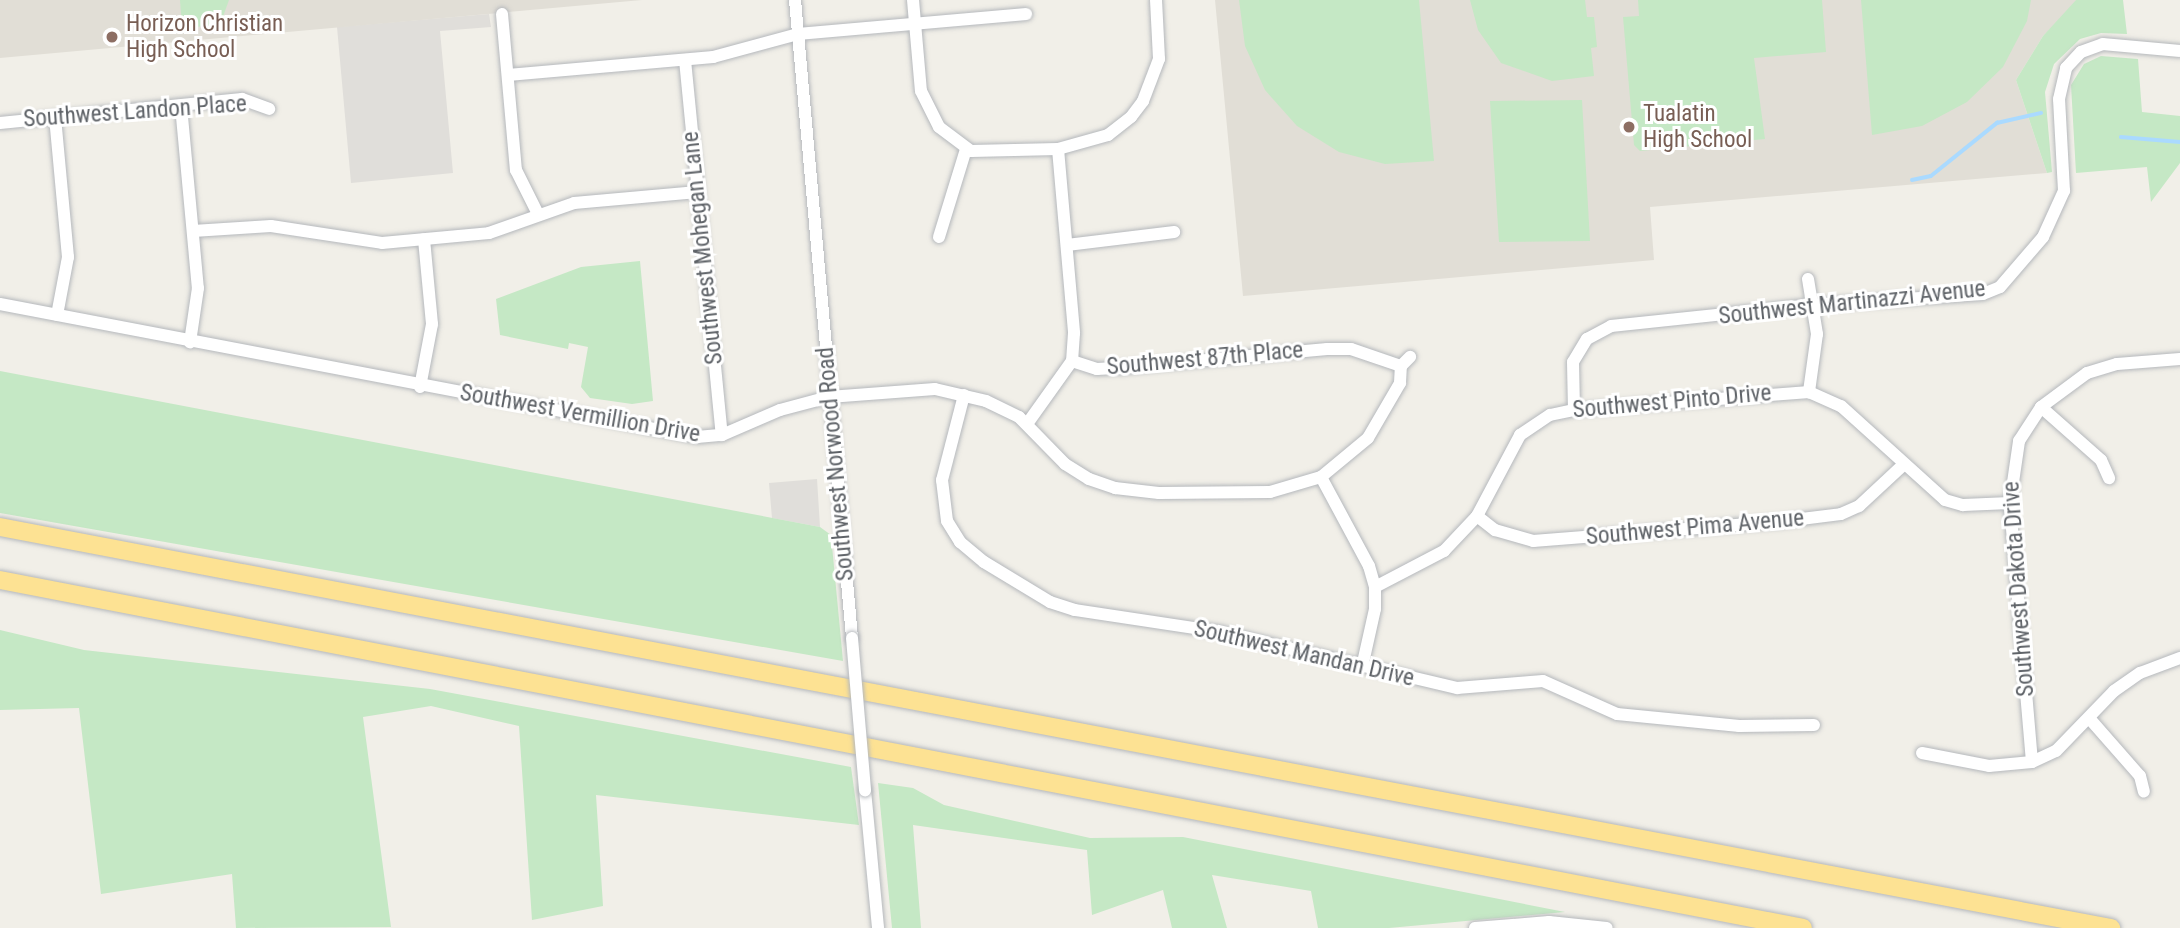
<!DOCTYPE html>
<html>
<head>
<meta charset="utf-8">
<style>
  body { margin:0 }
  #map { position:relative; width:2180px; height:928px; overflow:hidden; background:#f1efe8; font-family:"Roboto Condensed",sans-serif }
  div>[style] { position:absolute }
  .industrial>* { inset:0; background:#e0deda }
  .education>* { inset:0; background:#e1ded6 }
  .green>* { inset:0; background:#c5e8c5 }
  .stream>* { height:3.5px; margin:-1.75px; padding:0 1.75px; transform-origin:1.75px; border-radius:1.75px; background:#aadaff }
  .roads { filter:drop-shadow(0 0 2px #b5b8bc) drop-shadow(0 0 2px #b5b8bc) }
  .minor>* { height:12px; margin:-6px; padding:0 6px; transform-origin:6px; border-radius:6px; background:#fff }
  .highway>* { height:18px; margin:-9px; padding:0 9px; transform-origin:9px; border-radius:9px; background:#fde293 }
  .bridges { filter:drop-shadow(0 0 2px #b5b8bc) drop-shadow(0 0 2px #b5b8bc) }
  .minor-bridge>* { height:12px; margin:-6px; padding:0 6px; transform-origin:6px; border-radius:6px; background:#fff }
  .dots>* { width:19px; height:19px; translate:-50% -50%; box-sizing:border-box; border:4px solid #fff; border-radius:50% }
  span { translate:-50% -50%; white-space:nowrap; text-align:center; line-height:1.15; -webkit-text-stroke:6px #fff; paint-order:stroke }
  .education-label { font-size:23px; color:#785e54 }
  .left { translate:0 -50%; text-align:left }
  .street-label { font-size:23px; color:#5f6368 }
</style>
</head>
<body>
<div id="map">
  <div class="industrial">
    <div style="clip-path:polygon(489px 14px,491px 27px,440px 31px,453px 173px,351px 183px,337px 27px)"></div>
    <div style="clip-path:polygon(817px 479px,820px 527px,772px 518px,769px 483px)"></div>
  </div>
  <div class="education">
    <div style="clip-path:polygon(0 0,642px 0,0 58px)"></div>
    <div style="clip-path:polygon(1215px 0,2076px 0,2076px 4px,2043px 36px,2016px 80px,2047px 173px,1650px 207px,1654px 260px,1243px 296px)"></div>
  </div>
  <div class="green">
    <div style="clip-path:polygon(180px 0,229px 0,220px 25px,182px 28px)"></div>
    <div style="clip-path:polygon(1239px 0,1419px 0,1434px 161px,1385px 164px,1339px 152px,1297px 126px,1265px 90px,1245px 46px)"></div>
    <div style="clip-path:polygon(1470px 0,1585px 0,1587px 17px,1594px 17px,1597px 47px,1591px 48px,1594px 76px,1552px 81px,1501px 63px,1478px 30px)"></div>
    <div style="clip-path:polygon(1638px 0,1822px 0,1826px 52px,1754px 58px,1765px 139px,1640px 151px,1634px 145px,1623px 17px,1639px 16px)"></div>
    <div style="clip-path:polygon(1861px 0,2031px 0,2027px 21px,2003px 67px,1967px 102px,1922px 126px,1872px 135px)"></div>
    <div style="clip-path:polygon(2076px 0,2123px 0,2127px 34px,2101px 33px,2080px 39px,2054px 64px,2045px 92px,2052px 172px,2047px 173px,2016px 80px,2043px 36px)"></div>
    <div style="clip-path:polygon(2101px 56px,2138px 59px,2142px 112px,2180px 116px,2180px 163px,2151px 202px,2147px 167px,2076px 173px,2071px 85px,2084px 64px)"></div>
    <div style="clip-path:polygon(1582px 100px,1590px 241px,1499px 242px,1490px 101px)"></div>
    <div style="clip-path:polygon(640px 261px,653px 401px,632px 404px,590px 398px,581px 387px,588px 347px,569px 343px,568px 349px,500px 335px,496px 299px,581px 267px)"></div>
    <div style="clip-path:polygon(0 371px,820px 527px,831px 535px,843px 661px,0 513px)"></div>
    <div style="clip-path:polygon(0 630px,84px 650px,430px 689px,851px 767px,859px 825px,596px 795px,603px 906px,532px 920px,519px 726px,431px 706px,363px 717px,391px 927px,236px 928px,232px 874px,101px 894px,79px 708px,0 710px)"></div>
    <div style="clip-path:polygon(878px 783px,913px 788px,944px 805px,1090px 838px,1183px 837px,1565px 912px,1389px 928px,1318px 928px,1311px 891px,1212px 875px,1227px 928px,1172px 928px,1163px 890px,1092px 915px,1087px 850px,913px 825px,921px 928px,892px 928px)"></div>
  </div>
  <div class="stream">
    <div style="left:2121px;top:137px;width:59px;rotate:4.8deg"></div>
    <div style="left:1912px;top:180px;width:19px;rotate:-12deg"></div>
    <div style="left:1931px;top:176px;width:85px;rotate:-38.8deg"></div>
    <div style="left:1997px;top:123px;width:45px;rotate:-12.8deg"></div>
  </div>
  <div class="roads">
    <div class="minor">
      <div style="left:795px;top:0;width:641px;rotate:84.89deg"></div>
      <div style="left:913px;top:0;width:91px;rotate:85deg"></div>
      <div style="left:921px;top:91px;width:40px;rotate:63.4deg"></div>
      <div style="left:939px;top:127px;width:40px;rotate:37deg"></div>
      <div style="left:971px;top:151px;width:87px;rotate:-1.3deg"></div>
      <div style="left:1058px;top:149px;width:185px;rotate:85deg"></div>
      <div style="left:1074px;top:333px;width:28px;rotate:94deg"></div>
      <div style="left:502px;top:14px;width:157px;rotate:84.9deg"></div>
      <div style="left:516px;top:170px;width:49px;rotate:63.4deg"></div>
      <div style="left:685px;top:60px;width:377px;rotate:84.4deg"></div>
      <div style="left:508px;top:75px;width:206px;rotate:-5deg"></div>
      <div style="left:713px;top:57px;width:88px;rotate:-15.1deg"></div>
      <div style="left:798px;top:34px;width:229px;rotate:-5deg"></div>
      <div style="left:181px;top:106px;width:183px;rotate:84.7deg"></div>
      <div style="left:198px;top:288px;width:55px;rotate:98.4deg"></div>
      <div style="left:55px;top:117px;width:141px;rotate:84.7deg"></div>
      <div style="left:68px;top:257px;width:59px;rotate:100.7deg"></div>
      <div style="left:0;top:123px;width:243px;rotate:-5.7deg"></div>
      <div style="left:242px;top:99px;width:29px;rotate:20deg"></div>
      <div style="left:1058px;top:149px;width:52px;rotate:-15.6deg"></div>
      <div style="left:1108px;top:135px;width:29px;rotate:-38deg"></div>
      <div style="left:1131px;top:117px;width:20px;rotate:-53deg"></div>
      <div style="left:1143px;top:101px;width:45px;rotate:-69.1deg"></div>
      <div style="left:1159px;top:59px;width:59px;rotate:-92.9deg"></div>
      <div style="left:193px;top:231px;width:78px;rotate:-3.7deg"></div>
      <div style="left:271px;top:226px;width:112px;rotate:8.7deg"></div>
      <div style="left:382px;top:243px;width:107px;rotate:-5.3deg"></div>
      <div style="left:489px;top:233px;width:90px;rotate:-19.4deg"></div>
      <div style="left:574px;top:203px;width:124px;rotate:-5.1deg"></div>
      <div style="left:939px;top:237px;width:92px;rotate:-72.9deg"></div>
      <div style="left:1067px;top:245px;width:108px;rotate:-6.9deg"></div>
      <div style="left:1808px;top:279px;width:56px;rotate:80.7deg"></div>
      <div style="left:1817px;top:334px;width:59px;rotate:97.9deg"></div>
      <div style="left:0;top:304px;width:710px;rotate:10.8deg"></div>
      <div style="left:697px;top:437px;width:25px;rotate:-5deg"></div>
      <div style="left:722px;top:435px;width:63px;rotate:-23.3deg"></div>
      <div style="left:780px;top:410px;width:51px;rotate:-14.9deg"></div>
      <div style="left:829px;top:397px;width:106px;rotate:-4.3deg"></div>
      <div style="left:935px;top:389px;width:52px;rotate:13.2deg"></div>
      <div style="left:986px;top:401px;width:37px;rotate:26deg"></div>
      <div style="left:1019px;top:417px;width:66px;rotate:45.6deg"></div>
      <div style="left:1065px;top:464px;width:28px;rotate:32deg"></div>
      <div style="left:1089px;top:479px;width:28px;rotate:19deg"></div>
      <div style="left:1115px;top:488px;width:44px;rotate:6.5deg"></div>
      <div style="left:1159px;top:493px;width:111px;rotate:-0.5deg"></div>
      <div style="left:1270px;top:492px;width:53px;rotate:-16.4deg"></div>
      <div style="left:1321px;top:477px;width:61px;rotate:-39.7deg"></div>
      <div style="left:1368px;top:438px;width:64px;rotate:-59.8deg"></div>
      <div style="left:1400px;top:383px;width:17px;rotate:-87deg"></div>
      <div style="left:420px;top:387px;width:64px;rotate:-79.2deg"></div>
      <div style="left:432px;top:324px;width:85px;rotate:-95.4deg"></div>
      <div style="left:964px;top:395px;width:88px;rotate:104.5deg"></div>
      <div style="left:942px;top:480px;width:41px;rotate:83deg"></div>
      <div style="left:947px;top:521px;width:25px;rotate:58deg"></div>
      <div style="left:960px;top:542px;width:31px;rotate:40deg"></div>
      <div style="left:984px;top:562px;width:77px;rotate:31.2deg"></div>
      <div style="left:1050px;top:602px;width:26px;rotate:18deg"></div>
      <div style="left:1075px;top:610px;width:147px;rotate:8.6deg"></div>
      <div style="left:1220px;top:632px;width:244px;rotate:13.3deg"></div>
      <div style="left:1457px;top:688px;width:86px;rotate:-4.7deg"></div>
      <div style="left:1543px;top:681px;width:81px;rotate:24deg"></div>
      <div style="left:1617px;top:714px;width:123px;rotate:5.6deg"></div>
      <div style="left:1739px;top:726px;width:75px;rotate:-0.8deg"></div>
      <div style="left:2041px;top:407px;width:80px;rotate:41.5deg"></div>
      <div style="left:2101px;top:460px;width:20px;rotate:66deg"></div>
      <div style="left:1574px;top:410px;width:48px;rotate:-91.2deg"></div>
      <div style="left:1573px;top:362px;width:27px;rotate:-59deg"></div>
      <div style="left:1587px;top:339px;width:27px;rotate:-28deg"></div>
      <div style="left:1611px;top:326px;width:202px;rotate:-6deg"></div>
      <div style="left:1812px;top:305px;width:171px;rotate:-3.7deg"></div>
      <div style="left:1983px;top:294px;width:18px;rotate:-22deg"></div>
      <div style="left:2000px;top:287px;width:66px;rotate:-49.3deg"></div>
      <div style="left:2043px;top:237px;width:51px;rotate:-65.5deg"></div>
      <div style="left:2064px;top:191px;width:92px;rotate:-93.1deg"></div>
      <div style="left:2059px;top:99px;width:32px;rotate:-77deg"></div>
      <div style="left:2066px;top:68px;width:22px;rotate:-47deg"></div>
      <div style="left:2081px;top:52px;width:23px;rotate:-20deg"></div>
      <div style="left:2103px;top:44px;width:77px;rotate:5.2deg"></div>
      <div style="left:1027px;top:424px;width:77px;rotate:-54.5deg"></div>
      <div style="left:1072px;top:361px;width:26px;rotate:18deg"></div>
      <div style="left:1097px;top:369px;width:22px;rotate:-3deg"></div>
      <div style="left:1119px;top:368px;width:209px;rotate:-5.2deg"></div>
      <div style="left:1327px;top:349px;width:24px"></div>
      <div style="left:1351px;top:349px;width:53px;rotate:18.8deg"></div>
      <div style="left:1401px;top:366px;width:13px;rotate:-45deg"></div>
      <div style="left:1321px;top:477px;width:101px;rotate:61.7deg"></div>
      <div style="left:1369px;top:566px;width:22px;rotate:74deg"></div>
      <div style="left:1375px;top:587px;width:22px;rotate:90deg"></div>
      <div style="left:1375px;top:609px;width:59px;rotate:102.6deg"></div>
      <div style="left:1477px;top:516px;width:23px;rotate:38deg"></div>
      <div style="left:1495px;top:530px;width:40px;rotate:16deg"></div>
      <div style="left:1533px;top:541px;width:245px;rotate:-4.5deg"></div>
      <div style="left:1777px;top:522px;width:64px;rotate:-7.1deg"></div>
      <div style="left:1841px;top:514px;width:20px;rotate:-24deg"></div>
      <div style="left:1859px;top:506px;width:59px;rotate:-42.9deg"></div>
      <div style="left:1375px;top:587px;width:78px;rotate:-27.6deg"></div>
      <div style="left:1444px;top:551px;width:48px;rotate:-46.7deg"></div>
      <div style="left:1477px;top:516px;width:92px;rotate:-62deg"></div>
      <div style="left:1520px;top:435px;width:36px;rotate:-34deg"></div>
      <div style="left:1550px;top:415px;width:25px;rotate:-12deg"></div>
      <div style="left:1574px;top:410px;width:236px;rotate:-4.4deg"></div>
      <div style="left:1809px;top:392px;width:35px;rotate:24deg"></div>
      <div style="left:1841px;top:406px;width:140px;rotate:42.1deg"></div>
      <div style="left:1945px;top:500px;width:19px;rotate:16deg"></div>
      <div style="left:1963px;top:505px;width:47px;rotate:-2.4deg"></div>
      <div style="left:2089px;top:718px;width:77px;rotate:48.7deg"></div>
      <div style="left:2140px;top:776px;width:16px;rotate:76deg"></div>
      <div style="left:1922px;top:753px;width:68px;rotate:11deg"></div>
      <div style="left:1989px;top:766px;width:43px;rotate:-5.3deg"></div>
      <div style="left:2032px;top:762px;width:26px;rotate:-25deg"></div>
      <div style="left:2056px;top:751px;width:83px;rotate:-46deg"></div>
      <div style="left:2114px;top:691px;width:32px;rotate:-35deg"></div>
      <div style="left:2140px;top:673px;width:43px;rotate:-20.6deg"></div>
      <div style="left:2032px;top:762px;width:260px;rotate:-94.9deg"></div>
      <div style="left:2010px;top:503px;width:63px;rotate:-81.7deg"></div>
      <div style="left:2019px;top:441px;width:40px;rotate:-57.1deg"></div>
      <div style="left:2041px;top:407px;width:57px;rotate:-36.5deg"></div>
      <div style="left:2087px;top:373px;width:31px;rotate:-17deg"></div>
      <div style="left:2117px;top:364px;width:63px;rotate:-4.5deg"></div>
      <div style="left:865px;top:790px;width:139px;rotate:84.6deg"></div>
      <div style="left:1475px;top:928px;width:74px;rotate:-4.6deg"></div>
      <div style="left:1549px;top:922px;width:58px;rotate:5.9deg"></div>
    </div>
    <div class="highway">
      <div style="left:0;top:527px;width:2149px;rotate:10.76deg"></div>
      <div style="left:0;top:580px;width:1836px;rotate:10.92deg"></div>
    </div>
  </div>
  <div class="bridges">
    <div class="minor-bridge">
      <div style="left:852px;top:638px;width:153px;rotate:85.1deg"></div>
    </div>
  </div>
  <div class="dots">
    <div style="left:112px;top:37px;background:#8d6e63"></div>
    <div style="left:1629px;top:127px;background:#8d6e63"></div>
  </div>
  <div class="education-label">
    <span class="left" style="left:126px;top:37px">Horizon Christian<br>High School</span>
    <span class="left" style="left:1643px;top:127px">Tualatin<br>High School</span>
  </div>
  <div class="street-label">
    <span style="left:135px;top:112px;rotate:-4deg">Southwest Landon Place</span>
    <span style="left:703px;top:248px;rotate:-96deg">Southwest Mohegan Lane</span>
    <span style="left:1852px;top:303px;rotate:-6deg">Southwest Martinazzi Avenue</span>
    <span style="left:1205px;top:359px;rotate:-5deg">Southwest 87th Place</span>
    <span style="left:1672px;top:402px;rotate:-5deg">Southwest Pinto Drive</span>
    <span style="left:580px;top:414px;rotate:10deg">Southwest Vermillion Drive</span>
    <span style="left:836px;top:464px;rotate:-95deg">Southwest Norwood Road</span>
    <span style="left:1695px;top:528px;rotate:-5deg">Southwest Pima Avenue</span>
    <span style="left:2019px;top:589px;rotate:-94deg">Southwest Dakota Drive</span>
    <span style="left:1304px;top:654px;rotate:13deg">Southwest Mandan Drive</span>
  </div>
</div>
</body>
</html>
